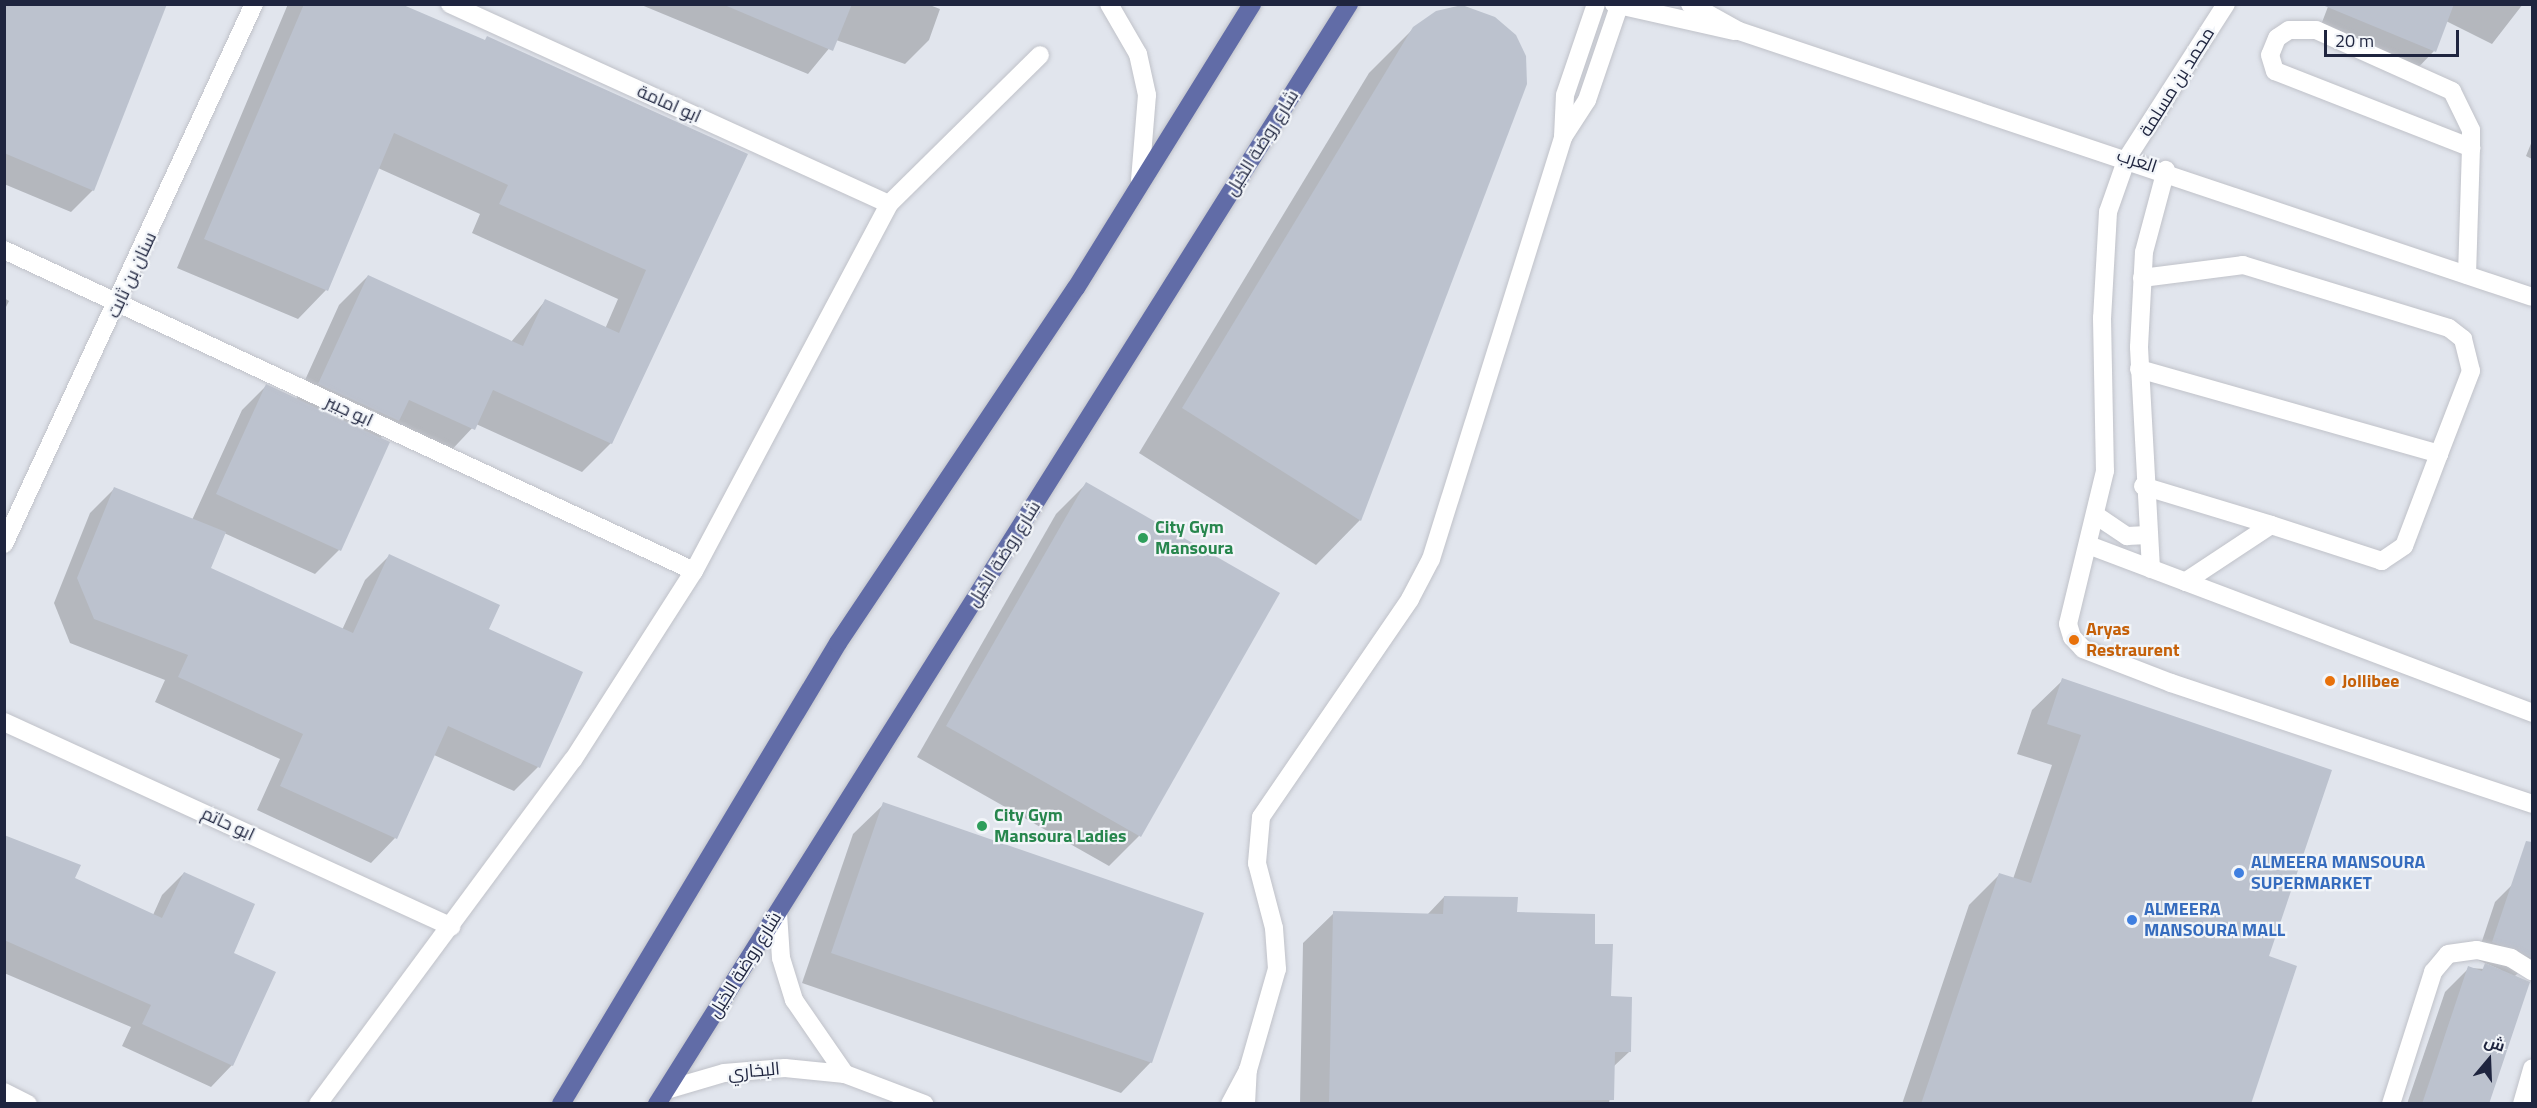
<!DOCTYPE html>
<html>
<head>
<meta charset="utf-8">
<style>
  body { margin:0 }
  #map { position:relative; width:2537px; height:1108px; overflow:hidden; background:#e1e5ed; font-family:"Titillium Web",Cairo,sans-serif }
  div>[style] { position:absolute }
  .shadow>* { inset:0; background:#0003 }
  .building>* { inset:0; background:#bcc2ce }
  .roads { filter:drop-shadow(0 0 2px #c0c2c9) drop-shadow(0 0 2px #c0c2c9) }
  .minor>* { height:18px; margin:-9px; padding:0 9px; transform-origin:9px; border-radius:9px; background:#fff }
  .major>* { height:18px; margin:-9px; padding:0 9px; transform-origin:9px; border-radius:9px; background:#616ca7 }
  .dots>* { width:16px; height:16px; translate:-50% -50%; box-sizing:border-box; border:3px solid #f2f5f9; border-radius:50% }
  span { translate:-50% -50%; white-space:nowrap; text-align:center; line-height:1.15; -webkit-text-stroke:4.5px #f2f5f9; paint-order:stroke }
  .street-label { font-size:18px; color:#1f253f }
  .leisure-label { font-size:18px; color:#27864d; font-weight:700 }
  .left { translate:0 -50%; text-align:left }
  .food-label { font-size:18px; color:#c56008; font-weight:700 }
  .shop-label { font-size:18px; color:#366cbe; font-weight:700 }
  .frame { position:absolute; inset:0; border:6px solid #1f253f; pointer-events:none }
  .north { position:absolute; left:2459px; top:1030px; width:60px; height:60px; -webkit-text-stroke:4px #f2f5f9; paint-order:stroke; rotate:19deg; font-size:16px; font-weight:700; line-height:24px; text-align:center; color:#1f253f }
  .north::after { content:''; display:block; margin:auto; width:21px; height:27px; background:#1f253f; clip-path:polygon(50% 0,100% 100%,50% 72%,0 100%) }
  .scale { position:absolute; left:2324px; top:30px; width:135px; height:27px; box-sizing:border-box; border:3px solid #1f253f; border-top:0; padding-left:8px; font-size:18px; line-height:21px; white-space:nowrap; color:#1f253f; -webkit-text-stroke:4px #f2f5f9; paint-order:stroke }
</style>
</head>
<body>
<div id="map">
  <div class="shadow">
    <div style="clip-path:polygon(4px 4px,164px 4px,93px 190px,71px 212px,4px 184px)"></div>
    <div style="clip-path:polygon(288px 4px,397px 4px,746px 155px,611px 443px,582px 472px,476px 424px,445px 457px,387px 431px,380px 439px,339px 550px,315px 574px,224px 533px,210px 569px,342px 630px,365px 580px,389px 556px,487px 630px,538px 767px,514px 791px,434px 755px,395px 838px,371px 863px,257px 810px,280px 759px,155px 702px,165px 680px,70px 643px,54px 603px,90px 513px,114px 489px,192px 520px,242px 410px,266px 386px,296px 400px,339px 305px,368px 276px,511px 342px,545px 301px,605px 329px,618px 299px,472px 233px,480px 214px,378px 168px,326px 290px,298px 319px,177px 268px)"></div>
    <div style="clip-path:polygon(639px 4px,927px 4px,940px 9px,929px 40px,905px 64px,836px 40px,808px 74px)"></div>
    <div style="clip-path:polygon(2329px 4px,2523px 4px,2492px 44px,2446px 21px,2434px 51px,2412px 74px,2316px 38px)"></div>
    <div style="clip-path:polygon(1414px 28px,1526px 84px,1360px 520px,1316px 565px,1139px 453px,1369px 73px)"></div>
    <div style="clip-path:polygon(2532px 141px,2532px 159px,2526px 156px)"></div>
    <div style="clip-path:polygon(4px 298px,9px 301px,4px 311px)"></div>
    <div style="clip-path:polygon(1086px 484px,1139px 836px,1109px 866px,917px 757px,1056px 514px)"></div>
    <div style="clip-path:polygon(2063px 680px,2249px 1104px,1902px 1104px,1969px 905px,2000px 874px,2013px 879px,2052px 765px,2017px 754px,2032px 710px)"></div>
    <div style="clip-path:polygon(884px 804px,1151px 1062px,1121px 1093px,802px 983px,853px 834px)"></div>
    <div style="clip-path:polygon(4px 836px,73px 878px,153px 915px,162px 895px,184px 873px,232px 953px,232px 1065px,211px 1087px,122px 1046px,131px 1027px,4px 973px)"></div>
    <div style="clip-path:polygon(2512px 885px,2532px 892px,2532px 959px,2515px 976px,2525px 981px,2486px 1104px,2407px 1104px,2445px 992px,2469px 968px,2501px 970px,2476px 959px,2495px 902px)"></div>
    <div style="clip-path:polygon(1444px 897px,1515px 914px,1593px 946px,1629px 1052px,1613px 1067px,1609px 1104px,1300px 1104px,1303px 943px,1334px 913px,1427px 915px)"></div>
  </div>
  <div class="building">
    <div style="clip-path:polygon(4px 4px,167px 4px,94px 191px,4px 153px)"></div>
    <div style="clip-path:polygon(304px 4px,401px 4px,485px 40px,487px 36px,748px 154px,612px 444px,493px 390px,475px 430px,409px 400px,399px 421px,318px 384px,368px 275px,523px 346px,545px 299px,619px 333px,646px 270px,499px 204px,508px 185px,394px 133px,328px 291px,204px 239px)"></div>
    <div style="clip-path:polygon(722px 4px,852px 4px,833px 51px)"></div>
    <div style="clip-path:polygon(2320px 4px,2454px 4px,2436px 52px)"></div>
    <div style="clip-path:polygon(1462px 5px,1495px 17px,1516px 35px,1526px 56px,1527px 84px,1361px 521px,1182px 408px,1413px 27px,1436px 11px)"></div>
    <div style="clip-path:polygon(266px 384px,390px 442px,341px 551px,216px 494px)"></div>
    <div style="clip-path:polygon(1086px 482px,1280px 593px,1141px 837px,946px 726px)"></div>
    <div style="clip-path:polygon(114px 487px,226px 532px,211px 568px,353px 633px,389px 554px,500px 605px,489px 629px,583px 672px,540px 768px,448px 726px,397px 839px,280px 786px,303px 734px,178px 677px,188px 655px,94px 619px,77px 578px)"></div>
    <div style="clip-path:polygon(2062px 678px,2332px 770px,2269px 956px,2297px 966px,2251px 1104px,1921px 1104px,1999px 873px,2031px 883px,2081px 735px,2047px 724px)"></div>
    <div style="clip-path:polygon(883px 802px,1204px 913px,1152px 1063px,831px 953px)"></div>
    <div style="clip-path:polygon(4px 835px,81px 865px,75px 878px,162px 918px,184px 872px,255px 904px,234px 953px,276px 972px,233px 1066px,142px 1024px,151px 1005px,4px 940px)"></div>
    <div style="clip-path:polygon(2526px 841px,2532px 842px,2532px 958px,2492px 942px)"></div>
    <div style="clip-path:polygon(1444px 896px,1518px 897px,1517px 912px,1595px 914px,1595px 944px,1613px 944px,1611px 996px,1632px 997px,1631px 1052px,1615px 1052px,1614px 1100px,1329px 1104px,1333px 911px,1443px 914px)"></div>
    <div style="clip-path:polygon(2485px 963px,2530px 982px,2489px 1104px,2422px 1104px,2468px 966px,2482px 971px)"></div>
  </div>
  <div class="roads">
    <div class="minor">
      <div style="left:450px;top:4px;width:482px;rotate:24.5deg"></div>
      <div style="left:1109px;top:4px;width:58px;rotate:59.9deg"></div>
      <div style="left:1138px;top:54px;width:42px;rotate:77.6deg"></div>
      <div style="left:1147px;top:95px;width:85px;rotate:94.7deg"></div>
      <div style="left:1614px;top:4px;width:123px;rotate:12.7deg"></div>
      <div style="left:1690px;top:4px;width:56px;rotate:28.9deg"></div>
      <div style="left:1739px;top:31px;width:836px;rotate:18.54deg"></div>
      <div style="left:2226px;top:4px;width:183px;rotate:122.7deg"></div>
      <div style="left:2127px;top:158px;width:57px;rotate:109.4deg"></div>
      <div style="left:2108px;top:212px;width:106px;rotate:93.2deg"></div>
      <div style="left:2102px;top:318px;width:153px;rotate:88.9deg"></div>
      <div style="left:2105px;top:471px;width:157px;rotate:103.6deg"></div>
      <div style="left:2068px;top:624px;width:14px;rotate:73deg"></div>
      <div style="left:2072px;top:637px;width:16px;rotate:47deg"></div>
      <div style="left:2083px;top:649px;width:94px;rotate:21.1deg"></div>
      <div style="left:2171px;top:683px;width:381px;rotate:18.5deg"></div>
      <div style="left:1563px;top:137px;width:42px;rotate:-87.3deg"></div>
      <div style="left:1565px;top:95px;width:96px;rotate:-71.2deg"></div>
      <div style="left:4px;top:250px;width:761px;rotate:24.95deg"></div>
      <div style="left:2467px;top:275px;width:127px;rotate:-88.2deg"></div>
      <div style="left:2471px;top:148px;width:18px;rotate:-90deg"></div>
      <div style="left:2471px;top:130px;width:43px;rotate:-116deg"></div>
      <div style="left:2452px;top:91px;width:149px;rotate:-155.8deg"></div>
      <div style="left:2316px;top:30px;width:27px;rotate:180deg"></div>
      <div style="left:2289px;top:30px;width:14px;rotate:146deg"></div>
      <div style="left:2277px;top:38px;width:18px;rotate:112deg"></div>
      <div style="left:2270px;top:55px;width:17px;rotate:73deg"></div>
      <div style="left:2275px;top:71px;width:211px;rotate:21.4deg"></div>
      <div style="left:2142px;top:278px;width:102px;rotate:-7.3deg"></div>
      <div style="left:2243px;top:265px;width:215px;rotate:17deg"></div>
      <div style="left:2449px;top:328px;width:18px;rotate:38deg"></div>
      <div style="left:2463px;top:339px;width:33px;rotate:76deg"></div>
      <div style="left:2471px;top:371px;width:89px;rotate:111.1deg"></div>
      <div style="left:2139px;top:369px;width:312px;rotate:15.8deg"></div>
      <div style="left:2439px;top:454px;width:98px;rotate:110.8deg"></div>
      <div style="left:2404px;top:546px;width:27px;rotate:146deg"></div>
      <div style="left:2382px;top:561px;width:117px;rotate:-162deg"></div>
      <div style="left:2271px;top:525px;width:103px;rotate:146.5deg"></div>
      <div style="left:2143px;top:486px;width:134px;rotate:16.9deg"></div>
      <div style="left:2097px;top:516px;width:36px;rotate:34deg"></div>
      <div style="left:2127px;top:536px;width:21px;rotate:-3deg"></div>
      <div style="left:4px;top:544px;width:595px;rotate:-65.16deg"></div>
      <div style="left:2091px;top:546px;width:472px;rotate:20.7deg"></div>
      <div style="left:2151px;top:569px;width:222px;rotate:-93.1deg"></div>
      <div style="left:2139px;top:347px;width:95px;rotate:-87deg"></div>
      <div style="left:2144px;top:252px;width:85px;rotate:-75deg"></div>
      <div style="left:4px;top:722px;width:492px;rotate:24.6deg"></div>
      <div style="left:778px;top:913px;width:45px;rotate:86.2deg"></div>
      <div style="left:781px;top:958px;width:44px;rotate:72.8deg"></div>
      <div style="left:794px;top:1000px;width:90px;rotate:55.4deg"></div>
      <div style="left:666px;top:1090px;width:60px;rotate:-16.3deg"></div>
      <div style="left:724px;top:1073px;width:61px;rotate:-4.7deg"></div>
      <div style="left:785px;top:1068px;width:60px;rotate:5.7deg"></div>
      <div style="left:845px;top:1074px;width:85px;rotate:20.8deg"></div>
      <div style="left:4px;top:1092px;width:27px;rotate:27deg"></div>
      <div style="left:318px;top:1104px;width:428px;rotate:-53.5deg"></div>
      <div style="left:573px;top:760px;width:224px;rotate:-57.4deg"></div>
      <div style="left:694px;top:571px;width:416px;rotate:-62deg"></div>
      <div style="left:889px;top:204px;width:212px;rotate:-44.6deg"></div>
      <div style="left:1230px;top:1104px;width:38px;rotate:-62deg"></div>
      <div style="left:1246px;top:1104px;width:34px;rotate:-87deg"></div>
      <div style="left:1248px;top:1070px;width:105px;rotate:-74deg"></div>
      <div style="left:1277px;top:969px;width:41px;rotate:-94.2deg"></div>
      <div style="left:1274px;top:928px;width:67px;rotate:-104.7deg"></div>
      <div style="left:1257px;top:863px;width:46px;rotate:-85deg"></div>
      <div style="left:1261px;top:817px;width:264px;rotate:-55.6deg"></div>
      <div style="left:1410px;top:599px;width:45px;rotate:-62.3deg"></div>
      <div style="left:1431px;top:559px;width:442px;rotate:-72.6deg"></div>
      <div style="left:1563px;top:137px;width:44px;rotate:-57deg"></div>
      <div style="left:1587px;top:100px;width:99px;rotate:-71.2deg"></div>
      <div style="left:2391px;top:1104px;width:139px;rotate:-72.3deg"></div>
      <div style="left:2433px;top:972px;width:23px;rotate:-50deg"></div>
      <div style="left:2448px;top:954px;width:29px;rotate:-8deg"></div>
      <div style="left:2477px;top:950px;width:35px;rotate:13deg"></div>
      <div style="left:2511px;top:958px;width:25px;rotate:32deg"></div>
      <div style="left:2522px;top:1104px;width:37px;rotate:-74deg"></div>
    </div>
    <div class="major">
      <div style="left:561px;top:1104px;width:538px;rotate:-59deg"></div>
      <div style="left:838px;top:643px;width:427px;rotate:-56.2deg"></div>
      <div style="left:1076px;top:288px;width:334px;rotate:-58.2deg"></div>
      <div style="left:657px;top:1104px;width:1300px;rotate:-57.83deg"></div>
    </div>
  </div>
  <div class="dots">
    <div style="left:1143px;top:538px;background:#2e9e5b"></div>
    <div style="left:2074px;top:640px;background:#e8710a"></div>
    <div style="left:2330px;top:681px;background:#e8710a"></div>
    <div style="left:982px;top:826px;background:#2e9e5b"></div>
    <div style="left:2239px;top:873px;background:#3f7fe0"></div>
    <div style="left:2132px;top:920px;background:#3f7fe0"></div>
  </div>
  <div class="street-label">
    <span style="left:2177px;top:82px;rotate:-58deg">محمد بن مسلمة</span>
    <span style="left:669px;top:104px;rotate:24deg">ابو امامة</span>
    <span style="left:1262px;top:143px;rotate:-58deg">شارع روضة الخيل</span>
    <span style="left:2137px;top:161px;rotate:18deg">العرب</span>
    <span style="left:132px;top:275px;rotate:-65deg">سنان بن ثابت</span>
    <span style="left:349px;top:411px;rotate:25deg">ابو جبير</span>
    <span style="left:1004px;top:554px;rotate:-58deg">شارع روضة الخيل</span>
    <span style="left:228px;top:824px;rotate:25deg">ابو حاتم</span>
    <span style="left:745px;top:965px;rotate:-58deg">شارع روضة الخيل</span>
    <span style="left:754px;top:1071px;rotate:-5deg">البخاري</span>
  </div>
  <div class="leisure-label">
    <span class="left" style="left:1155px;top:538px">City Gym<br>Mansoura</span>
    <span class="left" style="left:994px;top:826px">City Gym<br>Mansoura Ladies</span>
  </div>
  <div class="food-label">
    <span class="left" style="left:2086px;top:640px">Aryas<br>Restraurent</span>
    <span class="left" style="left:2342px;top:681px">Jollibee</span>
  </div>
  <div class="shop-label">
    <span class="left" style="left:2251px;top:873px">ALMEERA MANSOURA<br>SUPERMARKET</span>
    <span class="left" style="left:2144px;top:920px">ALMEERA<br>MANSOURA MALL</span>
  </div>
  <div class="frame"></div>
  <div class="north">ش</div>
  <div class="scale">20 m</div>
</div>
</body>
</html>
